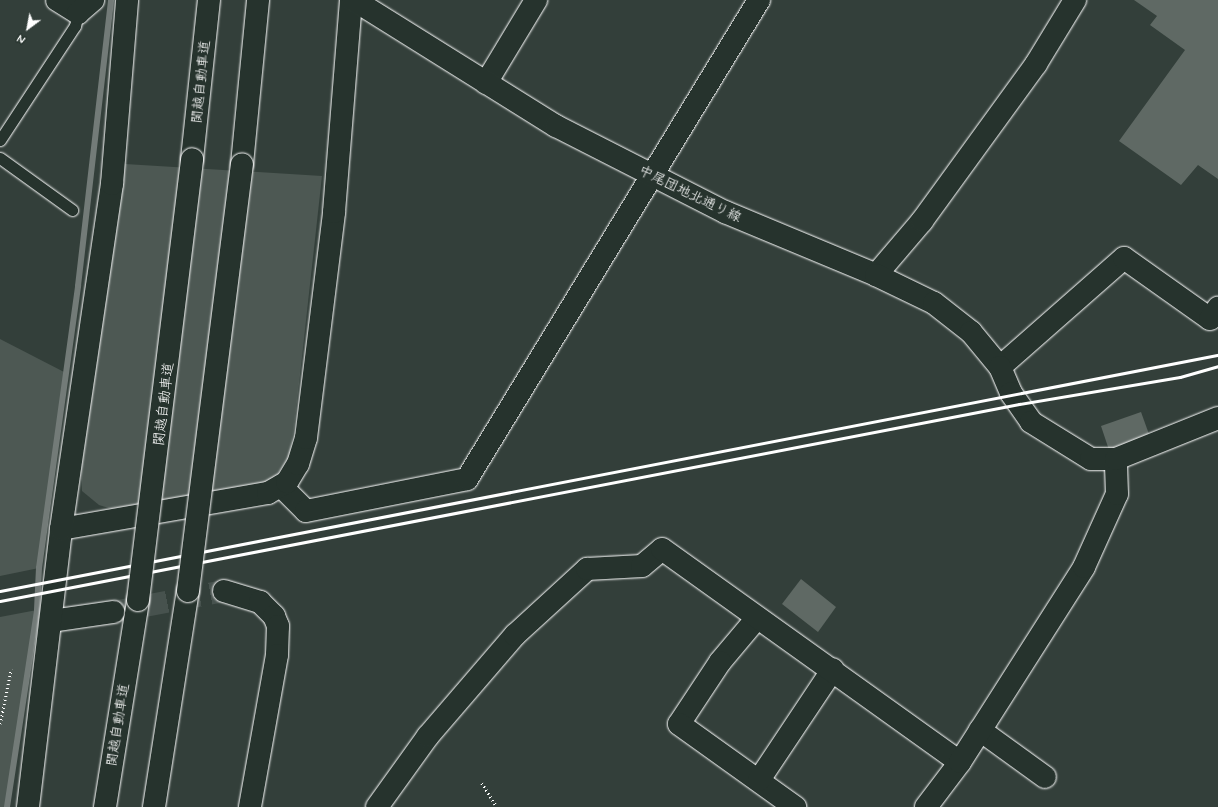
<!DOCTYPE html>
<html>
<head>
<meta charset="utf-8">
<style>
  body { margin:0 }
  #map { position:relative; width:1218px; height:807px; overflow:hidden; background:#333f3a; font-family:Mynerve,"Klee One",sans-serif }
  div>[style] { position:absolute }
  .green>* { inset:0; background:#4d5853 }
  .stream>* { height:6px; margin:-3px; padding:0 3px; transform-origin:3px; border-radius:3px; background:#737b78 }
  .building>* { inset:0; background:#5f6964 }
  .street-tunnel>* { height:22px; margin-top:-11px; transform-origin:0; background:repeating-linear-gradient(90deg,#47524e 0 22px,transparent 0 33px) }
  .path>* { height:2.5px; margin-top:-1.25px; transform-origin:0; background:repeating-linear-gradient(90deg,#fff 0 1px,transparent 0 4px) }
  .roads { filter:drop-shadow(0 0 1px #fff) drop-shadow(0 0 1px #fff) }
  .lane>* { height:11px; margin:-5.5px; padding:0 5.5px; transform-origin:5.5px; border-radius:5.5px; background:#26332d }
  .street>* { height:22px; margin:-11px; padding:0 11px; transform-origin:11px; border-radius:11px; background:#26332d }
  .secondary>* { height:22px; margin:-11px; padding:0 11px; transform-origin:11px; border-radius:11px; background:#26332d }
  .highway>* { height:22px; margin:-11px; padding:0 11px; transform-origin:11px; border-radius:11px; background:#26332d }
  .rail>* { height:3px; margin:-1.5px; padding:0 1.5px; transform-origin:1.5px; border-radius:1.5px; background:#fff }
  .bridges { filter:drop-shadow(0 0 1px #fff) drop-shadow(0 0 1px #fff) }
  .highway-bridge>* { height:22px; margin:-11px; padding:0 11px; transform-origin:11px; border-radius:11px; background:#26332d }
  span { translate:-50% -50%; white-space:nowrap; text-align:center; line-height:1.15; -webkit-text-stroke:4px #26332d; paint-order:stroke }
  .street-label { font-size:14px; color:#fff }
  .north { position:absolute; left:8px; top:8px; width:40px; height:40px; -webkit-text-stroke:3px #26332d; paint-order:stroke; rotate:212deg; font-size:11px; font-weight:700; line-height:16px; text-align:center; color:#fff }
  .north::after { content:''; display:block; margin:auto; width:14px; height:18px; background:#fff; clip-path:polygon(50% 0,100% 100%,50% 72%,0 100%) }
</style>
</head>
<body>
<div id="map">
  <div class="green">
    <div style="clip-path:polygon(125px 164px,322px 176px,294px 429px,289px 457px,274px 479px,251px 489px,118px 511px,99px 505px,82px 491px,81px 471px)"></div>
    <div style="clip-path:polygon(0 339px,66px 373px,39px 568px,0 576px)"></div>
    <div style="clip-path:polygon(37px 610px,6px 807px,0 807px,0 617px)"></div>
  </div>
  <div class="stream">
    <div style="left:7px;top:807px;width:199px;rotate:-81.3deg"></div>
    <div style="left:37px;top:610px;width:42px;rotate:-87.3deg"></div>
    <div style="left:39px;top:568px;width:285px;rotate:-82.1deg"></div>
    <div style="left:78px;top:286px;width:288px;rotate:-83.4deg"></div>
  </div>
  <div class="building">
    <div style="clip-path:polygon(1134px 0,1218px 0,1218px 179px,1198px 165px,1181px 185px,1119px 141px,1185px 50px,1150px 25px,1157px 16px)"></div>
    <div style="clip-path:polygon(1141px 412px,1150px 437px,1109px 450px,1101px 426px)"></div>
    <div style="clip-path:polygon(801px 579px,836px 607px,818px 632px,782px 604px)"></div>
  </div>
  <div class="street-tunnel">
    <div style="left:113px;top:612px;width:113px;rotate:-10.7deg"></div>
  </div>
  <div class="path">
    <div style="left:0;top:724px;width:56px;rotate:-78.7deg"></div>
    <div style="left:482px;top:783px;width:28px;rotate:58deg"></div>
  </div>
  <div class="roads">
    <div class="lane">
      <div style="left:0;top:140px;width:136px;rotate:-56.7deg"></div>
      <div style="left:75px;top:26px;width:13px;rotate:-77deg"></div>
      <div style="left:0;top:158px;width:89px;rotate:35.8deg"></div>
    </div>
    <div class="street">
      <div style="left:57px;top:0;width:25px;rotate:32deg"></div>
      <div style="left:78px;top:13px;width:20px;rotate:-41deg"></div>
      <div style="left:486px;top:83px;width:97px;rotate:-58.9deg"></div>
      <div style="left:876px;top:275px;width:71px;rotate:-49.6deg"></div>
      <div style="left:922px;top:221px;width:194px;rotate:-54deg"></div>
      <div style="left:1036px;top:64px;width:75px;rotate:-58.6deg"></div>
      <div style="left:1000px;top:367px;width:165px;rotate:-41.3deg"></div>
      <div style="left:1124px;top:258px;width:105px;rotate:35.3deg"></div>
      <div style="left:1210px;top:319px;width:14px;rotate:-54deg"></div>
      <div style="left:281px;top:486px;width:35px;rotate:45deg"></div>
      <div style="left:306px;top:511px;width:164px;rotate:-11.2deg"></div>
      <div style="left:467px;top:479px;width:561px;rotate:-58.63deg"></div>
      <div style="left:61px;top:529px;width:210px;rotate:-9.9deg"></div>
      <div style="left:268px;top:493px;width:22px;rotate:-30deg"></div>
      <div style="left:287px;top:482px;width:21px;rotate:-59deg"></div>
      <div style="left:298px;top:464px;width:27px;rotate:-73deg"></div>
      <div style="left:306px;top:438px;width:228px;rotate:-82.9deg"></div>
      <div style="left:334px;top:212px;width:213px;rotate:-85.4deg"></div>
      <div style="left:224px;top:591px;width:38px;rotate:17deg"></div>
      <div style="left:260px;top:602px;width:20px;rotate:45deg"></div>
      <div style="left:274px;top:616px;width:11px;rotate:68deg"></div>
      <div style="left:278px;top:626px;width:29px;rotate:92deg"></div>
      <div style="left:277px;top:655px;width:154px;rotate:100.1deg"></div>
      <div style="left:757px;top:618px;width:57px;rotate:130.1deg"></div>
      <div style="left:720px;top:662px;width:74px;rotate:123.5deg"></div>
      <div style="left:679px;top:724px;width:143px;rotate:35.6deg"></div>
      <div style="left:51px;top:621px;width:63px;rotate:-8.3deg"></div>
      <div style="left:980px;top:730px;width:80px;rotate:35.9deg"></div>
      <div style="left:759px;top:780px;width:133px;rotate:-56.3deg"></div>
      <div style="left:377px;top:807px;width:87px;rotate:-54.3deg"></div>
      <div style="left:428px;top:736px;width:133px;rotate:-49.3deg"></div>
      <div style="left:515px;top:635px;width:98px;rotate:-42.5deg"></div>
      <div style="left:587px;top:569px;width:55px;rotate:-3.1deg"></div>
      <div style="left:642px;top:566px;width:26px;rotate:-40deg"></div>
      <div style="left:662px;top:549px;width:366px;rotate:35.6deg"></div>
      <div style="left:926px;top:807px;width:56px;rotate:-52.9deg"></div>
      <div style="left:960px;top:762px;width:231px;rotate:-57.5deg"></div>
      <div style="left:1084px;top:567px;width:80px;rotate:-65.7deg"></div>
      <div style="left:1117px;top:494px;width:35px;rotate:-92deg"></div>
    </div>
    <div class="secondary">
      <div style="left:354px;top:0;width:238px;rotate:32deg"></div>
      <div style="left:556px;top:126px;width:190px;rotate:27deg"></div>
      <div style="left:725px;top:212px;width:164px;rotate:22.6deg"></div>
      <div style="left:876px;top:275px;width:64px;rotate:25.8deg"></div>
      <div style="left:934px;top:303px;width:47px;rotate:38.1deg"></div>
      <div style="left:971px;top:332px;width:45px;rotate:50.4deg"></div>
      <div style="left:1000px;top:367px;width:28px;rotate:67deg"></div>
      <div style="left:1011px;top:393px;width:35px;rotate:55deg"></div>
      <div style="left:1031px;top:422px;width:70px;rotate:31.7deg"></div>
      <div style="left:1091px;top:459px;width:25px"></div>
      <div style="left:1116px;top:459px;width:110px;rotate:-21.9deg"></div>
      <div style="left:28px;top:807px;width:280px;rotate:-83.2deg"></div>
      <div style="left:61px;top:529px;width:349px;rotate:-81.6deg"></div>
      <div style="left:112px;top:184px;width:185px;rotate:-85.3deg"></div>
    </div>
    <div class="highway">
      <div style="left:192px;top:159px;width:160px;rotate:-83.9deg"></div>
      <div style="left:242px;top:164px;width:165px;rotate:-84.4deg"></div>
      <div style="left:105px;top:807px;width:210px;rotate:-80.9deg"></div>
      <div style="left:154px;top:807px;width:219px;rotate:-81.1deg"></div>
    </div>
  </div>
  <div class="rail">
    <div style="left:0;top:591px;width:1241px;rotate:-10.97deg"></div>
    <div style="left:0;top:601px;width:1038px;rotate:-10.94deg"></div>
    <div style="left:1019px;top:404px;width:163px;rotate:-9.5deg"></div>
    <div style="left:1180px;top:377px;width:40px;rotate:-16deg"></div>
  </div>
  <div class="bridges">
    <div class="highway-bridge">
      <div style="left:188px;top:591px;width:430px;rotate:-82.8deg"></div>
      <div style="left:138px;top:600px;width:444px;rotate:-83deg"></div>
    </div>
  </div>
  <div class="street-label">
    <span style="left:201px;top:82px;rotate:-84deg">関越自動車道</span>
    <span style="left:690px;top:194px;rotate:26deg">中尾団地北通り線</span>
    <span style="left:164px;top:404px;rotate:-83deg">関越自動車道</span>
    <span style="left:118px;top:725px;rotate:-81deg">関越自動車道</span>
  </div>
  <div class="north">N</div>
</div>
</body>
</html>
